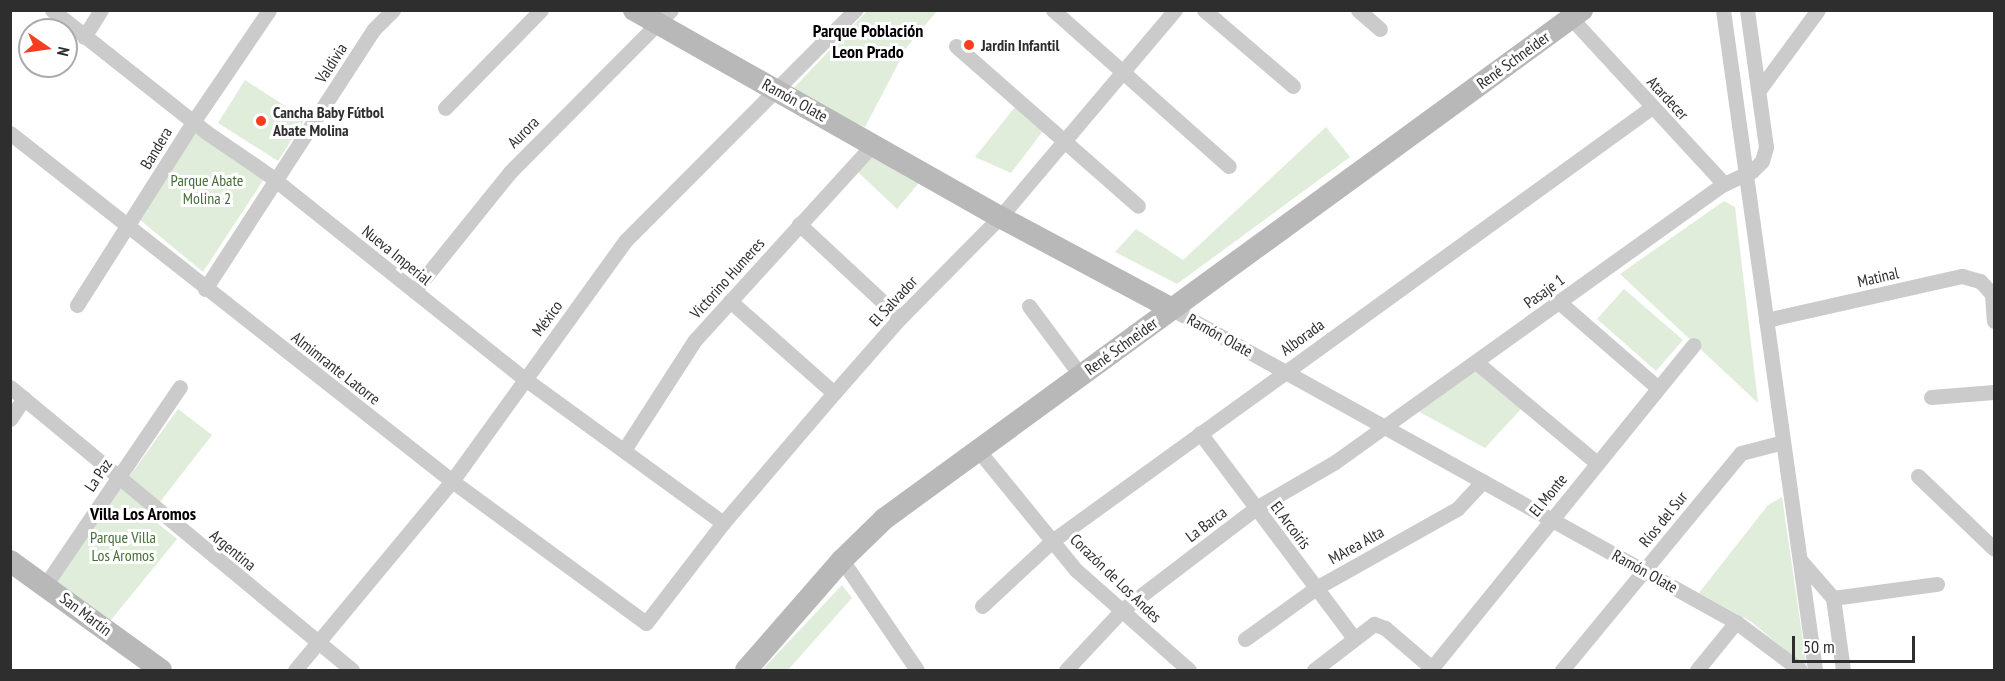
<!DOCTYPE html>
<html>
<head>
<meta charset="utf-8">
<style>
  body { margin:0 }
  #map { position:relative; width:2005px; height:681px; overflow:hidden; background:#fff; font-family:"PT Sans Narrow",sans-serif }
  div>[style] { position:absolute }
  .green>* { inset:0; background:#e0edda }
  .street>* { height:15px; margin:-7.5px; padding:0 7.5px; transform-origin:7.5px; border-radius:7.5px; background:#cbcbcb }
  .secondary>* { height:22px; margin:-11px; padding:0 11px; transform-origin:11px; border-radius:11px; background:#b8b8b8 }
  .dots>* { width:16px; height:16px; translate:-50% -50%; box-sizing:border-box; border:3px solid #fff; border-radius:50% }
  span { translate:-50% -50%; white-space:nowrap; text-align:center; line-height:1.15; -webkit-text-stroke:6px #fff; paint-order:stroke }
  .poi-label { font-size:16px; color:#2e2e2e; font-weight:700 }
  .left { translate:0 -50%; text-align:left }
  .street-label { font-size:16px; color:#2e2e2e }
  .park-label { font-size:16px; color:#456e37 }
  .neighbourhood-label { font-size:18px; color:#000; font-weight:700 }
  .frame { position:absolute; inset:0; border:12px solid #2e2e2e; pointer-events:none }
  .north { position:absolute; left:18px; top:18px; width:60px; height:60px; box-sizing:border-box; background:#fff; border:2px solid #ababab; border-radius:50%; rotate:103deg; font-size:16px; font-weight:700; line-height:24px; text-align:center; color:#2e2e2e }
  .north::after { content:''; display:block; margin:auto; width:21px; height:27px; background:#f63d1f; clip-path:polygon(50% 0,100% 100%,50% 72%,0 100%) }
  .scale { position:absolute; left:1792px; top:636px; width:123px; height:27px; box-sizing:border-box; border:3px solid #2e2e2e; border-top:0; padding-left:8px; font-size:18px; line-height:21px; white-space:nowrap; color:#2e2e2e; -webkit-text-stroke:4px #fff; paint-order:stroke }
</style>
</head>
<body>
<div id="map">
  <div class="green">
    <div style="clip-path:polygon(867px 11px,937px 11px,907px 47px,865px 127px,788px 94px)"></div>
    <div style="clip-path:polygon(245px 80px,305px 119px,278px 161px,218px 123px)"></div>
    <div style="clip-path:polygon(1015px 107px,1043px 131px,1011px 173px,975px 157px)"></div>
    <div style="clip-path:polygon(196px 126px,264px 179px,203px 272px,139px 219px)"></div>
    <div style="clip-path:polygon(1326px 127px,1350px 157px,1177px 284px,1115px 252px,1136px 229px,1183px 260px)"></div>
    <div style="clip-path:polygon(877px 152px,923px 178px,897px 209px,858px 172px)"></div>
    <div style="clip-path:polygon(1724px 201px,1735px 207px,1758px 403px,1620px 274px)"></div>
    <div style="clip-path:polygon(1624px 289px,1683px 340px,1656px 371px,1597px 319px)"></div>
    <div style="clip-path:polygon(1474px 368px,1522px 408px,1485px 448px,1416px 410px)"></div>
    <div style="clip-path:polygon(178px 409px,212px 435px,149px 516px,177px 539px,111px 620px,54px 581px)"></div>
    <div style="clip-path:polygon(1782px 497px,1807px 668px,1750px 621px,1699px 593px,1768px 505px)"></div>
    <div style="clip-path:polygon(842px 585px,852px 598px,788px 670px,762px 670px)"></div>
  </div>
  <div class="street">
    <div style="left:52px;top:10px;width:196px;rotate:38.4deg"></div>
    <div style="left:206px;top:132px;width:76px;rotate:34.3deg"></div>
    <div style="left:269px;top:175px;width:327px;rotate:38.6deg"></div>
    <div style="left:525px;top:379px;width:245px;rotate:36deg"></div>
    <div style="left:1053px;top:10px;width:235px;rotate:41.6deg"></div>
    <div style="left:1204px;top:10px;width:117px;rotate:40.5deg"></div>
    <div style="left:1358px;top:10px;width:29px;rotate:41deg"></div>
    <div style="left:1723px;top:10px;width:666px;rotate:82.06deg"></div>
    <div style="left:1571px;top:18px;width:226px;rotate:47.3deg"></div>
    <div style="left:1724px;top:184px;width:31px;rotate:-25deg"></div>
    <div style="left:1752px;top:171px;width:14px;rotate:-45deg"></div>
    <div style="left:1762px;top:161px;width:15px;rotate:-74deg"></div>
    <div style="left:1766px;top:147px;width:138px;rotate:-97.9deg"></div>
    <div style="left:84px;top:37px;width:32px;rotate:-58deg"></div>
    <div style="left:956px;top:46px;width:242px;rotate:41.3deg"></div>
    <div style="left:1759px;top:90px;width:99px;rotate:-53.6deg"></div>
    <div style="left:445px;top:108px;width:137px;rotate:-45.6deg"></div>
    <div style="left:10px;top:133px;width:563px;rotate:38.21deg"></div>
    <div style="left:452px;top:481px;width:240px;rotate:36.2deg"></div>
    <div style="left:646px;top:623px;width:126px;rotate:-52.4deg"></div>
    <div style="left:723px;top:523px;width:171px;rotate:-49.5deg"></div>
    <div style="left:834px;top:393px;width:100px;rotate:-48.7deg"></div>
    <div style="left:900px;top:318px;width:142px;rotate:-45.3deg"></div>
    <div style="left:1000px;top:217px;width:271px;rotate:-49.8deg"></div>
    <div style="left:799px;top:224px;width:138px;rotate:42.9deg"></div>
    <div style="left:205px;top:289px;width:310px;rotate:-57deg"></div>
    <div style="left:374px;top:29px;width:27px;rotate:-45deg"></div>
    <div style="left:414px;top:291px;width:153px;rotate:-51.1deg"></div>
    <div style="left:510px;top:172px;width:228px;rotate:-45.2deg"></div>
    <div style="left:730px;top:301px;width:139px;rotate:41.5deg"></div>
    <div style="left:1559px;top:302px;width:131px;rotate:41deg"></div>
    <div style="left:77px;top:305px;width:217px;rotate:-57.6deg"></div>
    <div style="left:193px;top:122px;width:135px;rotate:-55.8deg"></div>
    <div style="left:1029px;top:306px;width:87px;rotate:53.4deg"></div>
    <div style="left:1172px;top:309px;width:645px;rotate:29.03deg"></div>
    <div style="left:1736px;top:622px;width:80px;rotate:36.9deg"></div>
    <div style="left:1766px;top:320px;width:201px;rotate:-12.7deg"></div>
    <div style="left:1962px;top:276px;width:19px;rotate:16deg"></div>
    <div style="left:1980px;top:281px;width:18px;rotate:47deg"></div>
    <div style="left:1992px;top:294px;width:27px;rotate:86deg"></div>
    <div style="left:1476px;top:362px;width:158px;rotate:39.9deg"></div>
    <div style="left:10px;top:387px;width:444px;rotate:39.6deg"></div>
    <div style="left:1931px;top:397px;width:63px;rotate:-4.5deg"></div>
    <div style="left:10px;top:419px;width:25px;rotate:-56deg"></div>
    <div style="left:1200px;top:433px;width:256px;rotate:53.1deg"></div>
    <div style="left:624px;top:450px;width:131px;rotate:-57.2deg"></div>
    <div style="left:695px;top:340px;width:266px;rotate:-47.7deg"></div>
    <div style="left:978px;top:450px;width:155px;rotate:50.8deg"></div>
    <div style="left:1076px;top:570px;width:151px;rotate:41.5deg"></div>
    <div style="left:1918px;top:476px;width:105px;rotate:43.8deg"></div>
    <div style="left:842px;top:560px;width:133px;rotate:55.7deg"></div>
    <div style="left:1800px;top:560px;width:50px;rotate:49deg"></div>
    <div style="left:1833px;top:598px;width:73px;rotate:82.1deg"></div>
    <div style="left:46px;top:584px;width:238px;rotate:-55.8deg"></div>
    <div style="left:1833px;top:598px;width:105px;rotate:-7.7deg"></div>
    <div style="left:982px;top:606px;width:96px;rotate:-42.9deg"></div>
    <div style="left:1052px;top:541px;width:741px;rotate:-35.88deg"></div>
    <div style="left:1245px;top:639px;width:87px;rotate:-35.7deg"></div>
    <div style="left:1316px;top:588px;width:162px;rotate:-29.3deg"></div>
    <div style="left:1457px;top:509px;width:38px;rotate:-47deg"></div>
    <div style="left:1431px;top:669px;width:417px;rotate:-51deg"></div>
    <div style="left:295px;top:670px;width:246px;rotate:-50.3deg"></div>
    <div style="left:452px;top:481px;width:297px;rotate:-54.2deg"></div>
    <div style="left:626px;top:240px;width:325px;rotate:-45.1deg"></div>
    <div style="left:1066px;top:670px;width:82px;rotate:-47deg"></div>
    <div style="left:1122px;top:610px;width:168px;rotate:-37.3deg"></div>
    <div style="left:1256px;top:508px;width:91px;rotate:-30.2deg"></div>
    <div style="left:1335px;top:462px;width:478px;rotate:-35.6deg"></div>
    <div style="left:1314px;top:670px;width:76px;rotate:-37.5deg"></div>
    <div style="left:1374px;top:624px;width:12px;rotate:20deg"></div>
    <div style="left:1385px;top:628px;width:65px;rotate:40.6deg"></div>
    <div style="left:1562px;top:670px;width:281px;rotate:-50.5deg"></div>
    <div style="left:1741px;top:453px;width:43px;rotate:-14.7deg"></div>
    <div style="left:1697px;top:670px;width:62px;rotate:-50.9deg"></div>
  </div>
  <div class="secondary">
    <div style="left:634px;top:10px;width:420px;rotate:29.5deg"></div>
    <div style="left:1000px;top:217px;width:195px;rotate:28.1deg"></div>
    <div style="left:10px;top:561px;width:186px;rotate:35.8deg"></div>
    <div style="left:746px;top:670px;width:146px;rotate:-48.9deg"></div>
    <div style="left:842px;top:560px;width:59px;rotate:-44.3deg"></div>
    <div style="left:884px;top:519px;width:864px;rotate:-36.1deg"></div>
  </div>
  <div class="dots">
    <div style="left:969px;top:45px;background:#f63d1f"></div>
    <div style="left:261px;top:121px;background:#f63d1f"></div>
  </div>
  <div class="poi-label">
    <span class="left" style="left:981px;top:45px">Jardin Infantil</span>
    <span class="left" style="left:273px;top:121px">Cancha Baby Fútbol<br>Abate Molina</span>
  </div>
  <div class="street-label">
    <span style="left:1513px;top:60px;rotate:-36deg">René Schneider</span>
    <span style="left:331px;top:63px;rotate:-57deg">Valdivia</span>
    <span style="left:1668px;top:98px;rotate:47deg">Atardecer</span>
    <span style="left:795px;top:100px;rotate:29deg">Ramón Olate</span>
    <span style="left:523px;top:132px;rotate:-45deg">Aurora</span>
    <span style="left:156px;top:148px;rotate:-59deg">Bandera</span>
    <span style="left:397px;top:255px;rotate:39deg">Nueva Imperial</span>
    <span style="left:1878px;top:277px;rotate:-13deg">Matinal</span>
    <span style="left:727px;top:278px;rotate:-48deg">Victorino Humeres</span>
    <span style="left:1544px;top:291px;rotate:-36deg">Pasaje 1</span>
    <span style="left:893px;top:301px;rotate:-47deg">El Salvador</span>
    <span style="left:547px;top:318px;rotate:-54deg">México</span>
    <span style="left:1220px;top:335px;rotate:29deg">Ramón Olate</span>
    <span style="left:1302px;top:337px;rotate:-36deg">Alborada</span>
    <span style="left:1121px;top:346px;rotate:-36deg">René Schneider</span>
    <span style="left:336px;top:368px;rotate:38deg">Almimrante Latorre</span>
    <span style="left:98px;top:475px;rotate:-56deg">La Paz</span>
    <span style="left:1548px;top:495px;rotate:-51deg">El Monte</span>
    <span style="left:1663px;top:519px;rotate:-51deg">Ríos del Sur</span>
    <span style="left:1206px;top:524px;rotate:-37deg">La Barca</span>
    <span style="left:1291px;top:525px;rotate:53deg">El Arcoiris</span>
    <span style="left:1356px;top:545px;rotate:-29deg">MArea Alta</span>
    <span style="left:233px;top:550px;rotate:39deg">Argentina</span>
    <span style="left:1645px;top:571px;rotate:29deg">Ramón Olate</span>
    <span style="left:1116px;top:578px;rotate:44deg">Corazón de Los Andes</span>
    <span style="left:86px;top:614px;rotate:37deg">San Martín</span>
  </div>
  <div class="park-label">
    <span style="left:207px;top:189px">Parque Abate<br>Molina 2</span>
    <span style="left:123px;top:546px">Parque Villa<br>Los Aromos</span>
  </div>
  <div class="neighbourhood-label">
    <span style="left:868px;top:42px">Parque Población<br>Leon Prado</span>
    <span style="left:143px;top:514px">Villa Los Aromos</span>
  </div>
  <div class="frame"></div>
  <div class="north">N</div>
  <div class="scale">50 m</div>
</div>
</body>
</html>
